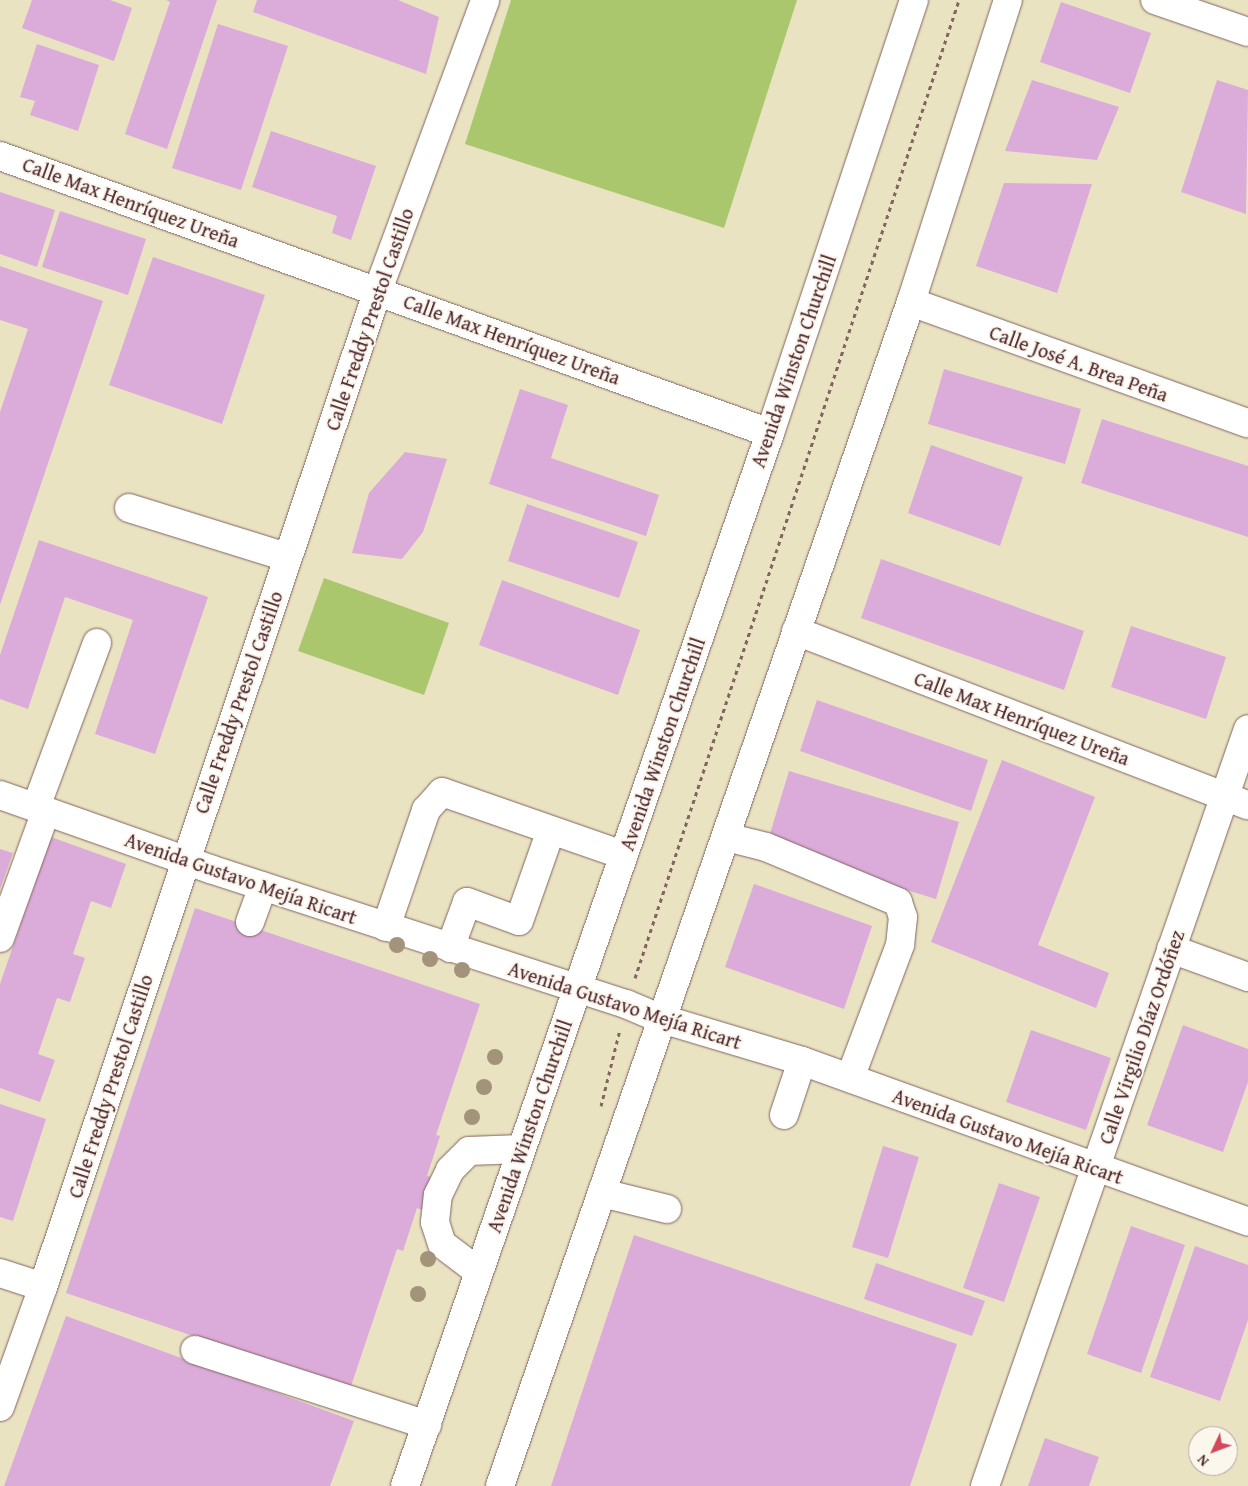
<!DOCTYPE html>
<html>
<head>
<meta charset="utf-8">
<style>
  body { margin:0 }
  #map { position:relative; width:1248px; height:1486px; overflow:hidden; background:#eae3c2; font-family:"Gentium Book Plus",serif }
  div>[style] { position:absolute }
  .green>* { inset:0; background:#abc76e }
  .building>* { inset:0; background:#dbabda }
  .path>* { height:3px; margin-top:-1.5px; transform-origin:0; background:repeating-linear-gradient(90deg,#826460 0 4px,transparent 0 8px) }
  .roads { filter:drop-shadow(0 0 1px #826460) drop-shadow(0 0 1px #826460) }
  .minor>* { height:28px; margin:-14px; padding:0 14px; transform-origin:14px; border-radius:14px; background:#fff }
  .major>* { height:28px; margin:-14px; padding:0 14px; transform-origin:14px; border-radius:14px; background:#fff }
  .trees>* { width:16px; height:16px; margin:-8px; border-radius:50%; background:#a2937a }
  span { translate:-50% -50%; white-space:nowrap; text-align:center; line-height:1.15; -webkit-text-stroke:4px #fbf7ec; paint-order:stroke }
  .street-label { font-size:20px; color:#4a1f2b }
  .north { position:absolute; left:1188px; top:1426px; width:50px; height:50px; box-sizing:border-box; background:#fbf7ec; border:1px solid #b4a19f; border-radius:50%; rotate:227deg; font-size:14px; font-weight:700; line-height:20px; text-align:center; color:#4a1f2b }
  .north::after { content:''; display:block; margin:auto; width:18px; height:22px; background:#d1495b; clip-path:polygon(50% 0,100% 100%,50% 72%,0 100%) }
</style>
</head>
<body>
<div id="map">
  <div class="green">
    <div style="clip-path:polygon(511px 0,797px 0,724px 228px,465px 144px)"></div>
    <div style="clip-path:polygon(324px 578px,449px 623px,424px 695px,298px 651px)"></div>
  </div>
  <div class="building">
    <div style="clip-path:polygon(32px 0,110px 0,132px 8px,114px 61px,22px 28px)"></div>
    <div style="clip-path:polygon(166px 0,217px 0,167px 149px,125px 134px,170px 2px)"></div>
    <div style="clip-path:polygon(257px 0,398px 0,439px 17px,426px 74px,253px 12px)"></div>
    <div style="clip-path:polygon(1061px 2px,1151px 33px,1130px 93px,1040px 62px)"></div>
    <div style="clip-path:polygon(218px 24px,288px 46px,241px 190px,172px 168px)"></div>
    <div style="clip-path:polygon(37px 44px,99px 65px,78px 131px,30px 115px,35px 101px,20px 97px)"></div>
    <div style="clip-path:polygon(1032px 80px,1119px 107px,1097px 160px,1005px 151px)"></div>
    <div style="clip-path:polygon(1217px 80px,1248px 90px,1246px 214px,1181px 192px)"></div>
    <div style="clip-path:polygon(271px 131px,376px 166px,351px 240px,332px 233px,337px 216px,252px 187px)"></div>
    <div style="clip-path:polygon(1004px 183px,1092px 184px,1057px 293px,976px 266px)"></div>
    <div style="clip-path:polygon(0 192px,55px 210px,37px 267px,0 254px)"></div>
    <div style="clip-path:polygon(60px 211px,146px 239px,128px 295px,42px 267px)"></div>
    <div style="clip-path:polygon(153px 257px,265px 295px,222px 424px,109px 385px)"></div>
    <div style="clip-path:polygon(0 266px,103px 301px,0 605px,0 412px,28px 329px,0 320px)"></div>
    <div style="clip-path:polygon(944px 369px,1081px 409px,1065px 464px,928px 424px)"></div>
    <div style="clip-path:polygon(520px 389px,568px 405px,551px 458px,659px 495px,646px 536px,489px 484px)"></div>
    <div style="clip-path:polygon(1102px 419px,1248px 466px,1248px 537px,1081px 483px)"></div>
    <div style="clip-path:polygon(931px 445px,1023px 477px,1000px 546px,908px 513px)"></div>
    <div style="clip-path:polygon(405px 452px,447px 459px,423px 532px,402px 559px,352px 553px,369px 493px)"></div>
    <div style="clip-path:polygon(527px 504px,638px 542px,619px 598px,508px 561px)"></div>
    <div style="clip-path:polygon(39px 540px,208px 597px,155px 754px,95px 734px,133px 620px,65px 597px,28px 709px,0 699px,0 655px)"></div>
    <div style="clip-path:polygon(881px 559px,1084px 631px,1064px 690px,861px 618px)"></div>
    <div style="clip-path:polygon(502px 580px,640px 630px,618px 695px,479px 645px)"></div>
    <div style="clip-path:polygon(1131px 626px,1226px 657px,1206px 719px,1111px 687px)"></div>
    <div style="clip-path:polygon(817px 700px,988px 760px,971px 811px,800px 751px)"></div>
    <div style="clip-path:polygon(1002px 760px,1095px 797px,1038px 945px,1109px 973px,1096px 1008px,931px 942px)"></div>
    <div style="clip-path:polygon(789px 771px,959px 822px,936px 899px,766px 847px)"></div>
    <div style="clip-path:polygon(51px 837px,126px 864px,111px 908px,91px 901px,73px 954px,85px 958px,70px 1002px,57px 998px,38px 1054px,55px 1060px,40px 1102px,0 1088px,0 984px)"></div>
    <div style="clip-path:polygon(0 849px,13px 853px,0 889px)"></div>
    <div style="clip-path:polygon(754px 884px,872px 926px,844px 1009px,725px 967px)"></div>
    <div style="clip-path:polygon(195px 908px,480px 1004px,436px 1135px,440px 1136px,427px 1176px,436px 1178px,425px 1211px,417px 1208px,403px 1251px,397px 1249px,350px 1389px,66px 1293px)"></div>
    <div style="clip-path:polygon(1183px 1025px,1248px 1049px,1248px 1082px,1223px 1152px,1147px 1125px)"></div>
    <div style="clip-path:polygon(1031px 1030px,1111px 1058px,1086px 1130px,1006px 1102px)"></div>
    <div style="clip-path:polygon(0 1104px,46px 1119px,13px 1221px,0 1217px)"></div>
    <div style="clip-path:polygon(883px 1146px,919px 1157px,888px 1258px,852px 1247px)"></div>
    <div style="clip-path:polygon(999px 1183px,1040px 1197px,1004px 1302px,963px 1288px)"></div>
    <div style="clip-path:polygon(1131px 1226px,1185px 1245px,1141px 1373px,1087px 1354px)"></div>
    <div style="clip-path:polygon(634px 1235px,957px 1344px,910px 1486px,551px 1486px)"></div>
    <div style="clip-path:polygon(1195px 1246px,1248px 1265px,1248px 1320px,1220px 1401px,1150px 1377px)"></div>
    <div style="clip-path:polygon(876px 1263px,985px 1301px,972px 1336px,864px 1299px)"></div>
    <div style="clip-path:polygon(66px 1316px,354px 1421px,330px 1486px,4px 1486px)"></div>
    <div style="clip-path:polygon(1045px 1438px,1099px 1457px,1089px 1486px,1028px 1486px)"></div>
  </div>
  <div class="path">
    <div style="left:635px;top:978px;width:1030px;rotate:-71.67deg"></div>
    <div style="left:601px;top:1106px;width:79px;rotate:-76.1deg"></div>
  </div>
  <div class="roads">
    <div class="minor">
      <div style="left:1155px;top:0;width:98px;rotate:19deg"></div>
      <div style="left:0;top:156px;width:818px;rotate:19.79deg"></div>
      <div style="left:911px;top:302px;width:358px;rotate:19.8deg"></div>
      <div style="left:129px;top:508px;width:164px;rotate:17.3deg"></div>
      <div style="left:796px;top:631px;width:484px;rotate:21.1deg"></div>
      <div style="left:0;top:795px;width:223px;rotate:19.4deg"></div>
      <div style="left:210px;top:869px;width:437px;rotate:18deg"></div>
      <div style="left:626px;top:1004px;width:39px;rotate:23deg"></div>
      <div style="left:662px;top:1019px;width:146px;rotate:16.7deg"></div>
      <div style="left:802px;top:1061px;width:474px;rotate:19.8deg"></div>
      <div style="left:36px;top:807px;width:175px;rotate:-69.6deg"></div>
      <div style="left:726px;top:837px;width:41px;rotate:14deg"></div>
      <div style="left:766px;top:847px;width:143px;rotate:22.6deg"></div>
      <div style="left:898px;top:902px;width:16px;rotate:72deg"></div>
      <div style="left:903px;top:917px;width:28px;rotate:96deg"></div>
      <div style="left:900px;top:945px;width:142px;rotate:110.6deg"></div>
      <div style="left:250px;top:922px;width:38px;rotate:-70deg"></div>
      <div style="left:386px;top:927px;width:124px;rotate:-71.1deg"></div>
      <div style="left:426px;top:810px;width:24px;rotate:-48deg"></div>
      <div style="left:442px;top:792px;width:192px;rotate:19.2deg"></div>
      <div style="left:0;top:938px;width:135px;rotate:-70.1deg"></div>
      <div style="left:450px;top:948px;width:49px;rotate:-69.7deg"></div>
      <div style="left:467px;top:902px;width:55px;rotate:20.1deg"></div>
      <div style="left:519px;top:921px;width:96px;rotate:-70.6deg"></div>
      <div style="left:1171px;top:949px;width:82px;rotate:20deg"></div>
      <div style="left:784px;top:1115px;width:57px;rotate:-71.6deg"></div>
      <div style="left:602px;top:1193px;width:67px;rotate:13.8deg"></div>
      <div style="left:479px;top:1272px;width:46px;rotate:-142.9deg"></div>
      <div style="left:442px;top:1244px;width:23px;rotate:-108deg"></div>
      <div style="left:435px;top:1222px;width:27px;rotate:-84deg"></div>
      <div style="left:438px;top:1195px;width:28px;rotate:-64deg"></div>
      <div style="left:450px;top:1170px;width:27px;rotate:-45deg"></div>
      <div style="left:469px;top:1151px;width:52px;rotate:-2.2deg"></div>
      <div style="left:0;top:1273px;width:45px;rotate:18deg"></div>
      <div style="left:195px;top:1350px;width:244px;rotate:17.9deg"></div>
      <div style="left:0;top:1407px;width:127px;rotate:-70.3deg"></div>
      <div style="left:43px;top:1287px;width:1052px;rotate:-71.43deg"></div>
      <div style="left:378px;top:290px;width:309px;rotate:-69.7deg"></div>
      <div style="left:985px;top:1486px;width:801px;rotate:-70.84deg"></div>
    </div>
    <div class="major">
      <div style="left:405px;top:1486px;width:1114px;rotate:-70.88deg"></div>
      <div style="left:770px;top:433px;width:456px;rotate:-71.6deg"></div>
      <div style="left:500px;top:1486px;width:1253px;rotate:-70.86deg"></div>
      <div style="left:911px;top:302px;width:317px;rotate:-72.2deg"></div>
    </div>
  </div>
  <div class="trees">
    <div style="left:397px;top:945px"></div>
    <div style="left:430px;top:959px"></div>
    <div style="left:462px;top:970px"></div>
    <div style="left:495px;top:1057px"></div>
    <div style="left:484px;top:1087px"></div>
    <div style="left:472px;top:1117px"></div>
    <div style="left:428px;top:1259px"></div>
    <div style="left:418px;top:1294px"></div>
  </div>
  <div class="street-label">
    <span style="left:131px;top:202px;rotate:20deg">Calle Max Henríquez Ureña</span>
    <span style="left:369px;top:319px;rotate:-71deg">Calle Freddy Prestol Castillo</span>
    <span style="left:512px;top:339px;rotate:20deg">Calle Max Henríquez Ureña</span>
    <span style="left:793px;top:361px;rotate:-71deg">Avenida Winston Churchill</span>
    <span style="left:1079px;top:363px;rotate:20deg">Calle José A. Brea Peña</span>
    <span style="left:238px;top:702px;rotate:-71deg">Calle Freddy Prestol Castillo</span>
    <span style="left:1022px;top:718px;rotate:21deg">Calle Max Henríquez Ureña</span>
    <span style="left:662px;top:744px;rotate:-71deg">Avenida Winston Churchill</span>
    <span style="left:241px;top:878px;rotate:19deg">Avenida Gustavo Mejía Ricart</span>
    <span style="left:625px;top:1005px;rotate:18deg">Avenida Gustavo Mejía Ricart</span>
    <span style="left:1141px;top:1037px;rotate:-71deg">Calle Virgilio Díaz Ordóñez</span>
    <span style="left:110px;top:1086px;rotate:-72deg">Calle Freddy Prestol Castillo</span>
    <span style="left:529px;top:1126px;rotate:-71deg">Avenida Winston Churchill</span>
    <span style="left:1008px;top:1136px;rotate:20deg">Avenida Gustavo Mejía Ricart</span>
  </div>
  <div class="north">N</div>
</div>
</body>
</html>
